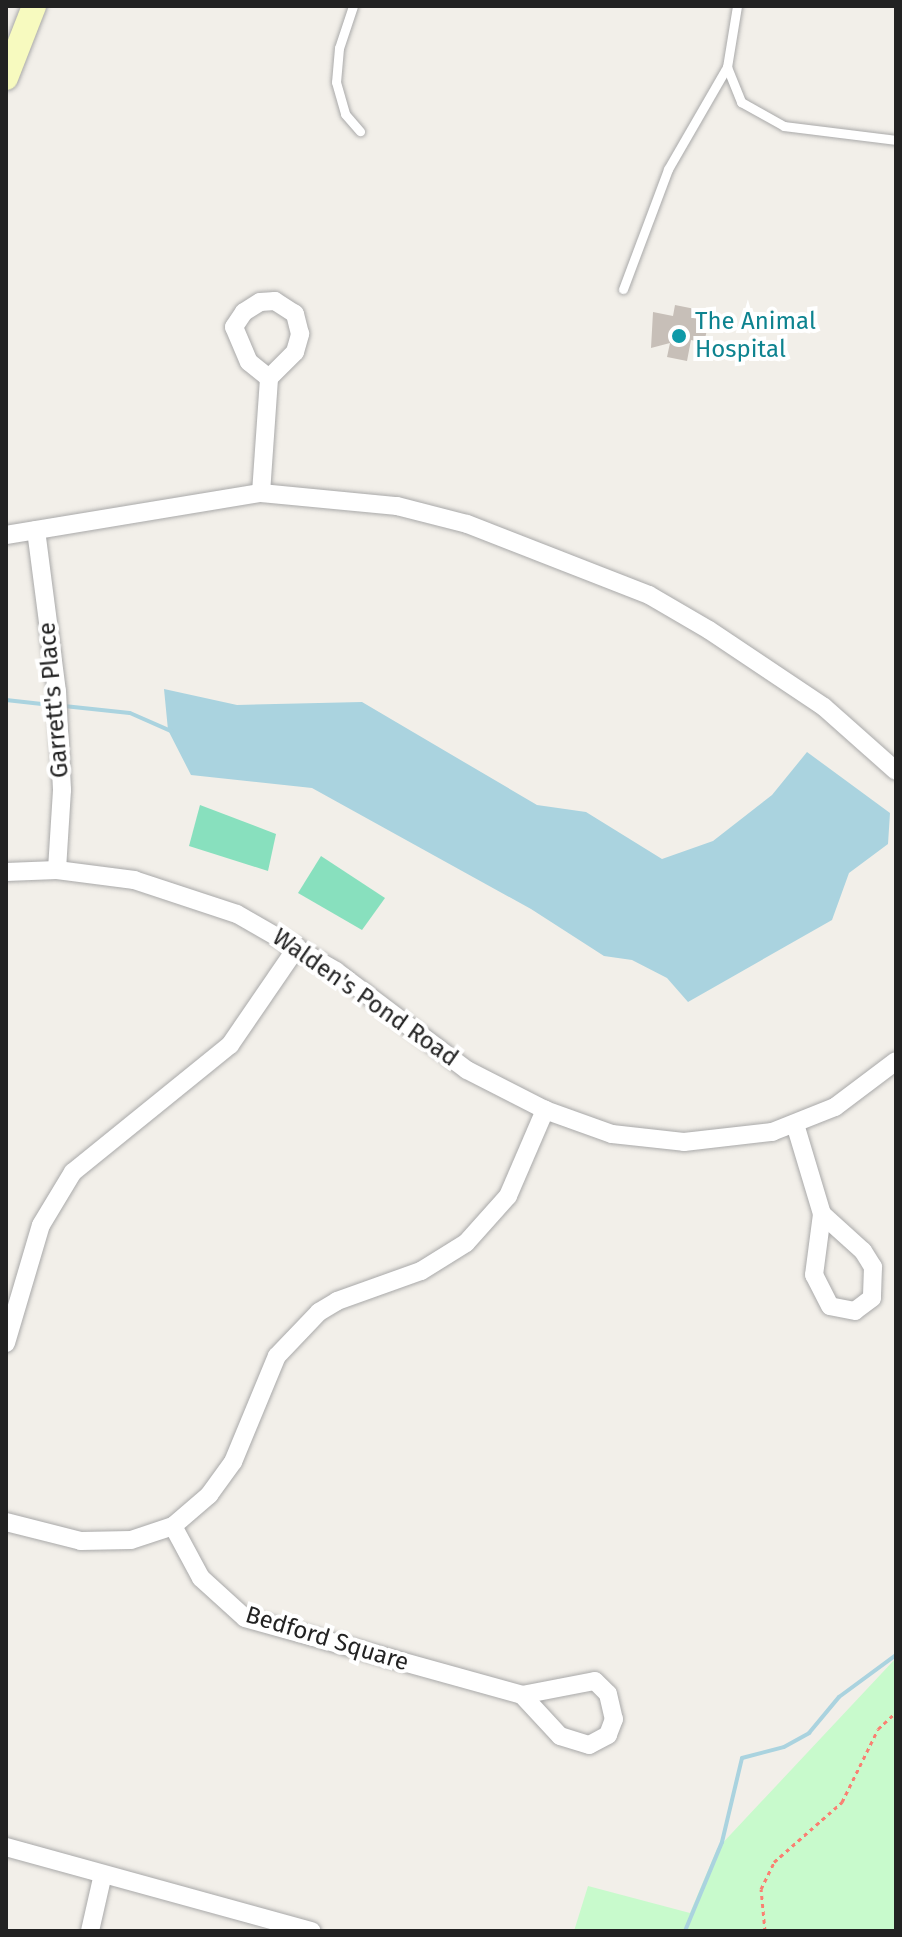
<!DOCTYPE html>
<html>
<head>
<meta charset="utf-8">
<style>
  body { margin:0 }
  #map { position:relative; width:902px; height:1937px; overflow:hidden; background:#f2efe9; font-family:"Fira Sans",sans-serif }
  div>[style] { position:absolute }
  .park>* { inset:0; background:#c8facc }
  .pitch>* { inset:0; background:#88e0be }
  .water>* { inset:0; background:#aad3df }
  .stream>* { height:4px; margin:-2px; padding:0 2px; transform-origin:2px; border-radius:2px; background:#aad3df }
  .building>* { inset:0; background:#c7bfb8 }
  .path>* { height:3px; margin-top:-1.5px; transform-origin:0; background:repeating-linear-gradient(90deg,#fa8072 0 4px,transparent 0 8px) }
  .roads { filter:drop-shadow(0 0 2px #a9a9a9) drop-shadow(0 0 2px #a9a9a9) }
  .lane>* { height:9px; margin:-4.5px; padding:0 4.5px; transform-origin:4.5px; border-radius:4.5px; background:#fff }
  .street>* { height:18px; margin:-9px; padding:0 9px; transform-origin:9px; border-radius:9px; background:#fff }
  .secondary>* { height:24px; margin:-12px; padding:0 12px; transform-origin:12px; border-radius:12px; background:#f7fabf }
  .dots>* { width:22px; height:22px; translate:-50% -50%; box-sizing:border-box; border:4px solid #fff; border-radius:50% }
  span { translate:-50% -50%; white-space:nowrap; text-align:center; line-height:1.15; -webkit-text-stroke:8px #fff; paint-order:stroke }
  .culture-label { font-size:24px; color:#0d838f }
  .left { translate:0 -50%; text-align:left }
  .street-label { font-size:24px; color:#222 }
  .frame { position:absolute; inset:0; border:8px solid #222; pointer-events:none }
</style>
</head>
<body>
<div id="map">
  <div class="park">
    <div style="clip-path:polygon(896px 1658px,896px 1931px,574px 1931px,588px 1886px,690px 1913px,717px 1849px)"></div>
  </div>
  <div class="pitch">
    <div style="clip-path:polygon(200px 805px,276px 834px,268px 871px,189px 846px)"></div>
    <div style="clip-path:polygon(321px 856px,385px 898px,362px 930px,298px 893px)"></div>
  </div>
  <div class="water">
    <div style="clip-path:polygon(164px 689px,237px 705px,362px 702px,537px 805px,586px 812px,662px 859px,713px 841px,772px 795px,807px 752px,890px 813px,888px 844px,849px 873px,832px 920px,688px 1002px,667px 978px,632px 960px,604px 956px,531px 909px,312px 788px,191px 775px,168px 730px)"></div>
  </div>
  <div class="stream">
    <div style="left:6px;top:700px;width:45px;rotate:6.3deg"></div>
    <div style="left:64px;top:706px;width:66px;rotate:6.1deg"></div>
    <div style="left:130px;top:713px;width:45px;rotate:23.7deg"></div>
    <div style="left:685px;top:1931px;width:96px;rotate:-67.4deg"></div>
    <div style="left:722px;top:1842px;width:86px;rotate:-76.6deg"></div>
    <div style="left:742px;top:1758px;width:43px;rotate:-14.7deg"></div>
    <div style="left:784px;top:1747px;width:29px;rotate:-29deg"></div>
    <div style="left:809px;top:1733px;width:47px;rotate:-50.2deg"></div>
    <div style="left:839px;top:1697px;width:71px;rotate:-36.4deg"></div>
  </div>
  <div class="building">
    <div style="clip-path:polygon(675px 305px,695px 309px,693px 318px,709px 321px,704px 343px,691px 340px,687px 361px,667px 357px,670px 343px,651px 348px,653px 312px,673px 316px)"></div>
  </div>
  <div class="path">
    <div style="left:765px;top:1931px;width:42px;rotate:-95.4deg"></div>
    <div style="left:761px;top:1889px;width:30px;rotate:-64deg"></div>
    <div style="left:774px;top:1862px;width:91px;rotate:-41.4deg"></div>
    <div style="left:842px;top:1802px;width:81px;rotate:-63.7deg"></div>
    <div style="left:878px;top:1729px;width:25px;rotate:-43deg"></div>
  </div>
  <div class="roads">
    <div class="lane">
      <div style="left:353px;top:6px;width:44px;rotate:108.4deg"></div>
      <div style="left:339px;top:48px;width:34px;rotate:95deg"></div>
      <div style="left:336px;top:82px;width:33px;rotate:74deg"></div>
      <div style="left:345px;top:114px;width:23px;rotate:49deg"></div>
      <div style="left:737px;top:6px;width:62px;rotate:99.3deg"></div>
      <div style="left:727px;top:67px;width:38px;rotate:68deg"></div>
      <div style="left:741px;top:102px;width:49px;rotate:29.2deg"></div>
      <div style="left:784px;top:126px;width:113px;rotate:7.1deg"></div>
      <div style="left:623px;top:289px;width:128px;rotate:-69.4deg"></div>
      <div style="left:668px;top:169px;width:118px;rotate:-60deg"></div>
    </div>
    <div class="street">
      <div style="left:261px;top:493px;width:115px;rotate:-86deg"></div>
      <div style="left:269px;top:378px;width:37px;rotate:-45deg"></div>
      <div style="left:295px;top:352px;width:19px;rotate:-74deg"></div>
      <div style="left:300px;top:334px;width:21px;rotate:-104deg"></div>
      <div style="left:295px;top:314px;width:24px;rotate:-147deg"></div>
      <div style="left:275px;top:301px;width:15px;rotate:176deg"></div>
      <div style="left:260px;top:302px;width:19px;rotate:148deg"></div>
      <div style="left:244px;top:312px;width:18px;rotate:124deg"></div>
      <div style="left:234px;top:327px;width:38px;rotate:67deg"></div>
      <div style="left:249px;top:362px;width:26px;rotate:39deg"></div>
      <div style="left:36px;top:530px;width:162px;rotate:82.6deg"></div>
      <div style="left:57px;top:691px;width:99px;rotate:87.1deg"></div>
      <div style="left:62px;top:790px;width:80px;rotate:93.6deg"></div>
      <div style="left:6px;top:535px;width:258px;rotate:-9.4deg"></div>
      <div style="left:261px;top:493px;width:137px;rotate:5.5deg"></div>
      <div style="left:397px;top:506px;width:72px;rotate:14.4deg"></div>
      <div style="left:467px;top:524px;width:195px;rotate:21.3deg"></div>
      <div style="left:649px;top:595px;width:69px;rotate:30.3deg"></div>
      <div style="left:709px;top:630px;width:138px;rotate:33.8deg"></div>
      <div style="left:824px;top:707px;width:96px;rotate:41.6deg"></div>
      <div style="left:6px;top:872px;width:51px;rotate:-2.2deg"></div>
      <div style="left:57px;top:870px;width:78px;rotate:7.4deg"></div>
      <div style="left:134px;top:880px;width:108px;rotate:18.3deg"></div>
      <div style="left:237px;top:914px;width:114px;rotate:29.9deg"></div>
      <div style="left:336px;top:971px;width:164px;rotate:37.1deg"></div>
      <div style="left:467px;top:1070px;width:88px;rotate:27.1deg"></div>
      <div style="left:545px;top:1110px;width:71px;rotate:19.7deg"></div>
      <div style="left:612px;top:1134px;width:72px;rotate:6.3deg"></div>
      <div style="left:684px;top:1142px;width:89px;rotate:-6.5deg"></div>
      <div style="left:772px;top:1132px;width:68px;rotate:-21.6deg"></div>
      <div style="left:835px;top:1107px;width:76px;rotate:-37deg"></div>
      <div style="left:795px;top:1124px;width:94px;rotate:73.3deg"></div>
      <div style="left:822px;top:1214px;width:55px;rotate:42.1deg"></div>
      <div style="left:863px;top:1251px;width:19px;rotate:58deg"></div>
      <div style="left:873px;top:1267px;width:31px;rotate:92deg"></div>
      <div style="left:872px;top:1298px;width:21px;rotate:143deg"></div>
      <div style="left:855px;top:1311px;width:25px;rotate:-169deg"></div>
      <div style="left:830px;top:1306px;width:35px;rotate:-117deg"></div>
      <div style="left:814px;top:1275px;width:62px;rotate:-82.5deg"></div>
      <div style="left:6px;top:1343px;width:123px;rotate:-73.5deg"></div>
      <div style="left:41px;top:1225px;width:62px;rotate:-58.9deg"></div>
      <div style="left:73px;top:1172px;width:202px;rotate:-39deg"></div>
      <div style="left:230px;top:1045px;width:119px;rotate:-55.6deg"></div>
      <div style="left:6px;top:1522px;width:77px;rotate:14.2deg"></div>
      <div style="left:81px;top:1541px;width:50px;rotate:-1.1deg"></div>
      <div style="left:131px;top:1540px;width:44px;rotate:-18.4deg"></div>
      <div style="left:173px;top:1526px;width:48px;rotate:-40.7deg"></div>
      <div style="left:209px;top:1495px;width:41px;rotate:-54deg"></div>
      <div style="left:233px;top:1462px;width:115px;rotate:-67.5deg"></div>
      <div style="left:277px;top:1356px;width:61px;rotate:-46.3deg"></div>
      <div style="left:319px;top:1312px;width:21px;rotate:-31deg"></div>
      <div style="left:337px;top:1301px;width:89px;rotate:-19.7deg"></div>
      <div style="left:421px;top:1271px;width:53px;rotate:-31.9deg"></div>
      <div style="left:466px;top:1243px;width:63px;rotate:-48.2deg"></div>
      <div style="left:508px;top:1196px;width:94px;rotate:-66.7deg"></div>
      <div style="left:173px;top:1526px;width:59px;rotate:61.7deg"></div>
      <div style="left:201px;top:1578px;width:59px;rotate:42.3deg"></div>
      <div style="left:245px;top:1618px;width:288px;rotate:15.5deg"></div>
      <div style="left:595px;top:1681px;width:18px;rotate:45deg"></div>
      <div style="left:608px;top:1694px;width:26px;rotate:77deg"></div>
      <div style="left:614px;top:1719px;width:17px;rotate:111deg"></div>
      <div style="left:608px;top:1735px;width:21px;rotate:152deg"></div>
      <div style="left:589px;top:1745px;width:30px;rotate:-163deg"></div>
      <div style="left:560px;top:1736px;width:56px;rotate:-132.8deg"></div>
      <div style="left:522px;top:1695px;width:74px;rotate:-10.9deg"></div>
      <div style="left:6px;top:1847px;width:317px;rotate:15.4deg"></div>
      <div style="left:90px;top:1931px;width:58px;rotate:-77.2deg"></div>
    </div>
    <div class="secondary">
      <div style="left:6px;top:78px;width:77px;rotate:-68.7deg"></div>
    </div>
  </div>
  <div class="dots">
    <div style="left:679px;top:336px;background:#0f9aa8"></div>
  </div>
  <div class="culture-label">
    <span class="left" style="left:695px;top:336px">The Animal<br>Hospital</span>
  </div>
  <div class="street-label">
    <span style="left:54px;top:700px;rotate:-95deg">Garrett's Place</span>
    <span style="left:365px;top:998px;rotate:35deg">Walden's Pond Road</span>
    <span style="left:327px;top:1639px;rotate:17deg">Bedford Square</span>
  </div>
  <div class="frame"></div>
</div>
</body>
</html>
